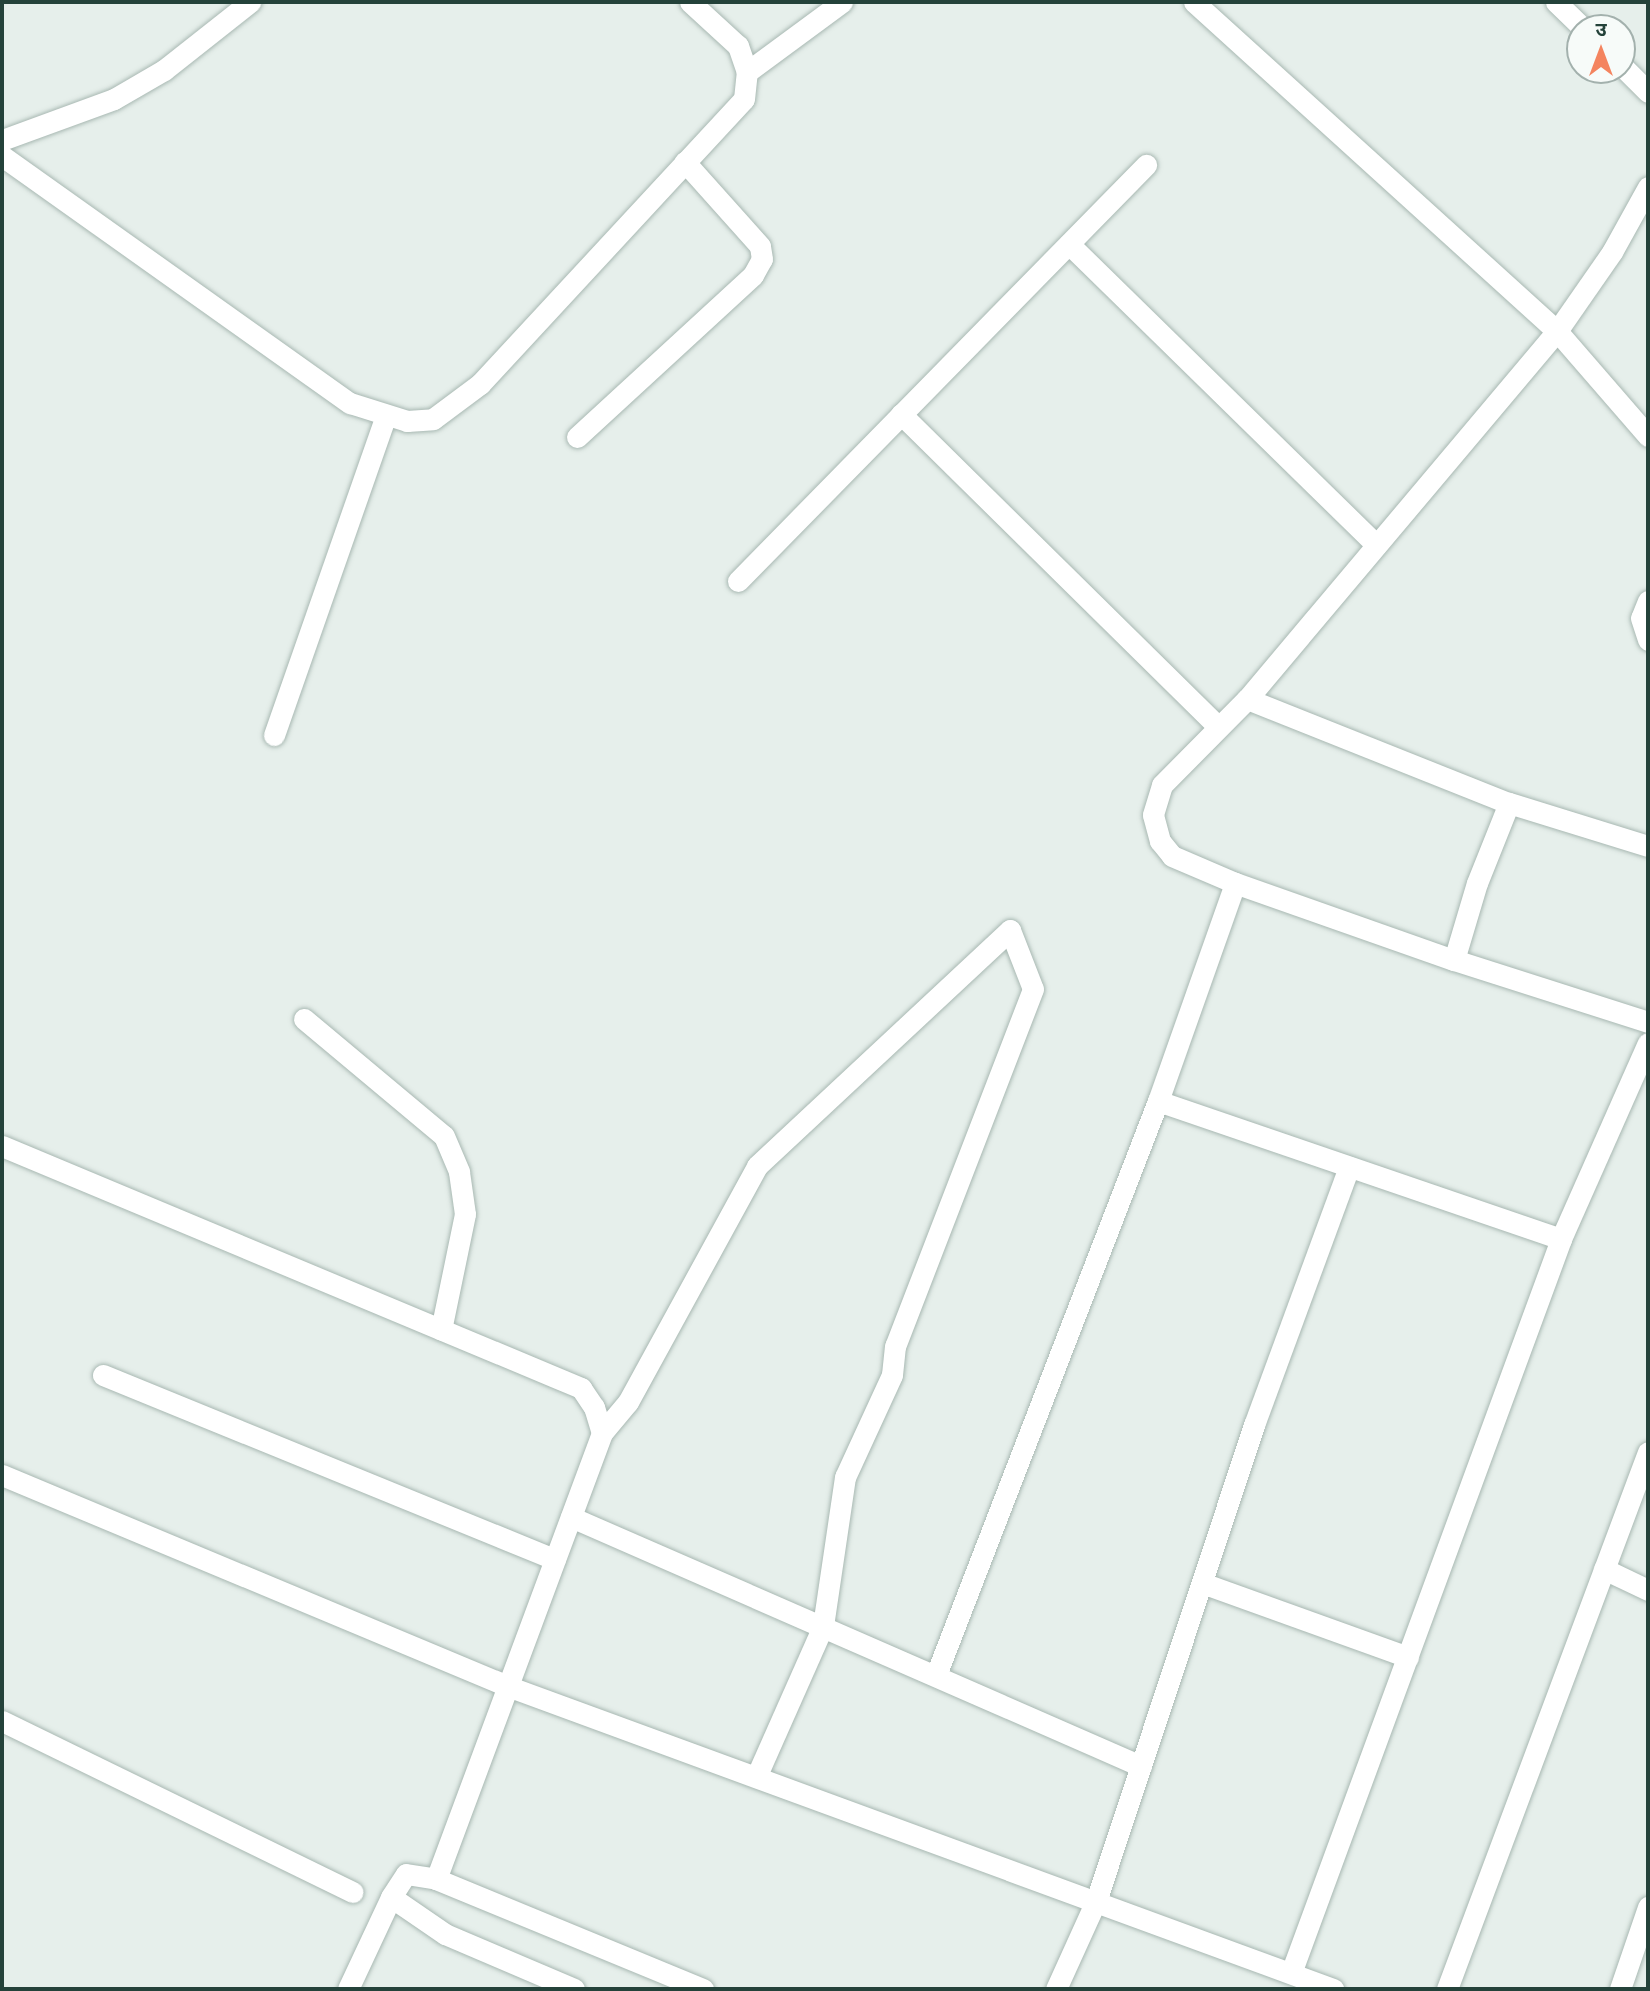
<!DOCTYPE html>
<html>
<head>
<meta charset="utf-8">
<style>
  body { margin:0 }
  #map { position:relative; width:1650px; height:1991px; overflow:hidden; background:#e6efeb; font-family:Jost,"Noto Sans Devanagari",sans-serif }
  div>[style] { position:absolute }
  .roads { filter:drop-shadow(0 0 2px #a8b8b2) drop-shadow(0 0 2px #a8b8b2) }
  .minor>* { height:21px; margin:-10.5px; padding:0 10.5px; transform-origin:10.5px; border-radius:10.5px; background:#fff }
  span { translate:-50% -50%; white-space:nowrap; text-align:center; line-height:1.15; -webkit-text-stroke:5px #f7fbf9; paint-order:stroke }
  .frame { position:absolute; inset:0; border:4px solid #24423a; pointer-events:none }
  .north { position:absolute; left:1566px; top:14px; width:70px; height:70px; box-sizing:border-box; background:#f7fbf9; border:2px solid #a3b1ad; border-radius:50%; rotate:0deg; font-size:19px; font-weight:700; line-height:28px; text-align:center; color:#24423a }
  .north::after { content:''; display:block; margin:auto; width:24px; height:32px; background:#f4845f; clip-path:polygon(50% 0,100% 100%,50% 72%,0 100%) }
</style>
</head>
<body>
<div id="map">
  <div class="roads">
    <div class="minor">
      <div style="left:1194px;top:2px;width:490px;rotate:42.2deg"></div>
      <div style="left:1557px;top:331px;width:139px;rotate:49.1deg"></div>
      <div style="left:1556px;top:2px;width:37px;rotate:44deg"></div>
      <div style="left:1622px;top:66px;width:37px;rotate:45deg"></div>
      <div style="left:747px;top:72px;width:118px;rotate:-36.4deg"></div>
      <div style="left:2px;top:140px;width:119px;rotate:-20.1deg"></div>
      <div style="left:114px;top:99px;width:58px;rotate:-30.1deg"></div>
      <div style="left:164px;top:70px;width:110px;rotate:-38.3deg"></div>
      <div style="left:2px;top:156px;width:427px;rotate:35.4deg"></div>
      <div style="left:350px;top:403px;width:60px;rotate:17.5deg"></div>
      <div style="left:407px;top:421px;width:26px;rotate:-4deg"></div>
      <div style="left:433px;top:419px;width:59px;rotate:-36.7deg"></div>
      <div style="left:480px;top:384px;width:388px;rotate:-47.2deg"></div>
      <div style="left:744px;top:99px;width:27px;rotate:-84deg"></div>
      <div style="left:747px;top:72px;width:28px;rotate:-109deg"></div>
      <div style="left:738px;top:46px;width:65px;rotate:-137.5deg"></div>
      <div style="left:1648px;top:187px;width:74px;rotate:119deg"></div>
      <div style="left:1612px;top:252px;width:96px;rotate:124.8deg"></div>
      <div style="left:1557px;top:331px;width:481px;rotate:130.1deg"></div>
      <div style="left:1247px;top:699px;width:121px;rotate:134.7deg"></div>
      <div style="left:1162px;top:785px;width:31px;rotate:107deg"></div>
      <div style="left:1153px;top:815px;width:27px;rotate:75deg"></div>
      <div style="left:1160px;top:841px;width:19px;rotate:51deg"></div>
      <div style="left:1172px;top:856px;width:69px;rotate:23.2deg"></div>
      <div style="left:1235px;top:883px;width:232px;rotate:19.4deg"></div>
      <div style="left:1454px;top:960px;width:204px;rotate:17.7deg"></div>
      <div style="left:1069px;top:244px;width:430px;rotate:44.4deg"></div>
      <div style="left:901px;top:414px;width:443px;rotate:44.6deg"></div>
      <div style="left:577px;top:437px;width:239px;rotate:-42.6deg"></div>
      <div style="left:753px;top:275px;width:18px;rotate:-61deg"></div>
      <div style="left:762px;top:259px;width:13px;rotate:-99deg"></div>
      <div style="left:760px;top:246px;width:113px;rotate:-131.8deg"></div>
      <div style="left:738px;top:581px;width:583px;rotate:-45.56deg"></div>
      <div style="left:1648px;top:601px;width:18px;rotate:112deg"></div>
      <div style="left:1641px;top:618px;width:23px;rotate:72deg"></div>
      <div style="left:1247px;top:699px;width:282px;rotate:21.7deg"></div>
      <div style="left:1509px;top:803px;width:145px;rotate:17.2deg"></div>
      <div style="left:274px;top:735px;width:339px;rotate:-70.7deg"></div>
      <div style="left:1454px;top:960px;width:80px;rotate:-73.4deg"></div>
      <div style="left:1477px;top:883px;width:86px;rotate:-68.2deg"></div>
      <div style="left:304px;top:1019px;width:182px;rotate:39.9deg"></div>
      <div style="left:444px;top:1136px;width:39px;rotate:67deg"></div>
      <div style="left:459px;top:1172px;width:42px;rotate:81.9deg"></div>
      <div style="left:465px;top:1214px;width:118px;rotate:101.7deg"></div>
      <div style="left:1158px;top:1101px;width:426px;rotate:18.9deg"></div>
      <div style="left:2px;top:1146px;width:628px;rotate:22.68deg"></div>
      <div style="left:581px;top:1388px;width:23px;rotate:56deg"></div>
      <div style="left:594px;top:1407px;width:27px;rotate:73deg"></div>
      <div style="left:602px;top:1433px;width:476px;rotate:110.4deg"></div>
      <div style="left:103px;top:1375px;width:488px;rotate:22.2deg"></div>
      <div style="left:602px;top:1433px;width:40px;rotate:-50deg"></div>
      <div style="left:628px;top:1402px;width:269px;rotate:-61.3deg"></div>
      <div style="left:757px;top:1166px;width:346px;rotate:-43deg"></div>
      <div style="left:1010px;top:930px;width:63px;rotate:68.7deg"></div>
      <div style="left:1033px;top:989px;width:383px;rotate:111.1deg"></div>
      <div style="left:895px;top:1346px;width:29px;rotate:96deg"></div>
      <div style="left:892px;top:1375px;width:112px;rotate:114.7deg"></div>
      <div style="left:845px;top:1477px;width:151px;rotate:98.4deg"></div>
      <div style="left:823px;top:1626px;width:165px;rotate:113.9deg"></div>
      <div style="left:2px;top:1475px;width:550px;rotate:22.65deg"></div>
      <div style="left:510px;top:1687px;width:877px;rotate:20.15deg"></div>
      <div style="left:571px;top:1517px;width:622px;rotate:23.6deg"></div>
      <div style="left:1604px;top:1569px;width:49px;rotate:25.5deg"></div>
      <div style="left:1202px;top:1583px;width:219px;rotate:19.8deg"></div>
      <div style="left:936px;top:1675px;width:615px;rotate:-68.86deg"></div>
      <div style="left:1158px;top:1101px;width:231px;rotate:-70.5deg"></div>
      <div style="left:2px;top:1721px;width:390px;rotate:26deg"></div>
      <div style="left:1291px;top:1973px;width:782px;rotate:-69.8deg"></div>
      <div style="left:1561px;top:1239px;width:214px;rotate:-66.1deg"></div>
      <div style="left:348px;top:1989px;width:102px;rotate:-64.9deg"></div>
      <div style="left:574px;top:1989px;width:140px;rotate:-156.9deg"></div>
      <div style="left:445px;top:1934px;width:65px;rotate:-145.6deg"></div>
      <div style="left:391px;top:1897px;width:27px;rotate:-57deg"></div>
      <div style="left:406px;top:1874px;width:30px;rotate:9deg"></div>
      <div style="left:436px;top:1879px;width:289px;rotate:22.4deg"></div>
      <div style="left:1056px;top:1989px;width:97px;rotate:-65.6deg"></div>
      <div style="left:1096px;top:1901px;width:502px;rotate:-71.64deg"></div>
      <div style="left:1254px;top:1425px;width:275px;rotate:-69.8deg"></div>
      <div style="left:1447px;top:1989px;width:573px;rotate:-69.48deg"></div>
      <div style="left:1620px;top:1989px;width:87px;rotate:-71.1deg"></div>
    </div>
  </div>
  <div class="frame"></div>
  <div class="north">उ</div>
</div>
</body>
</html>
